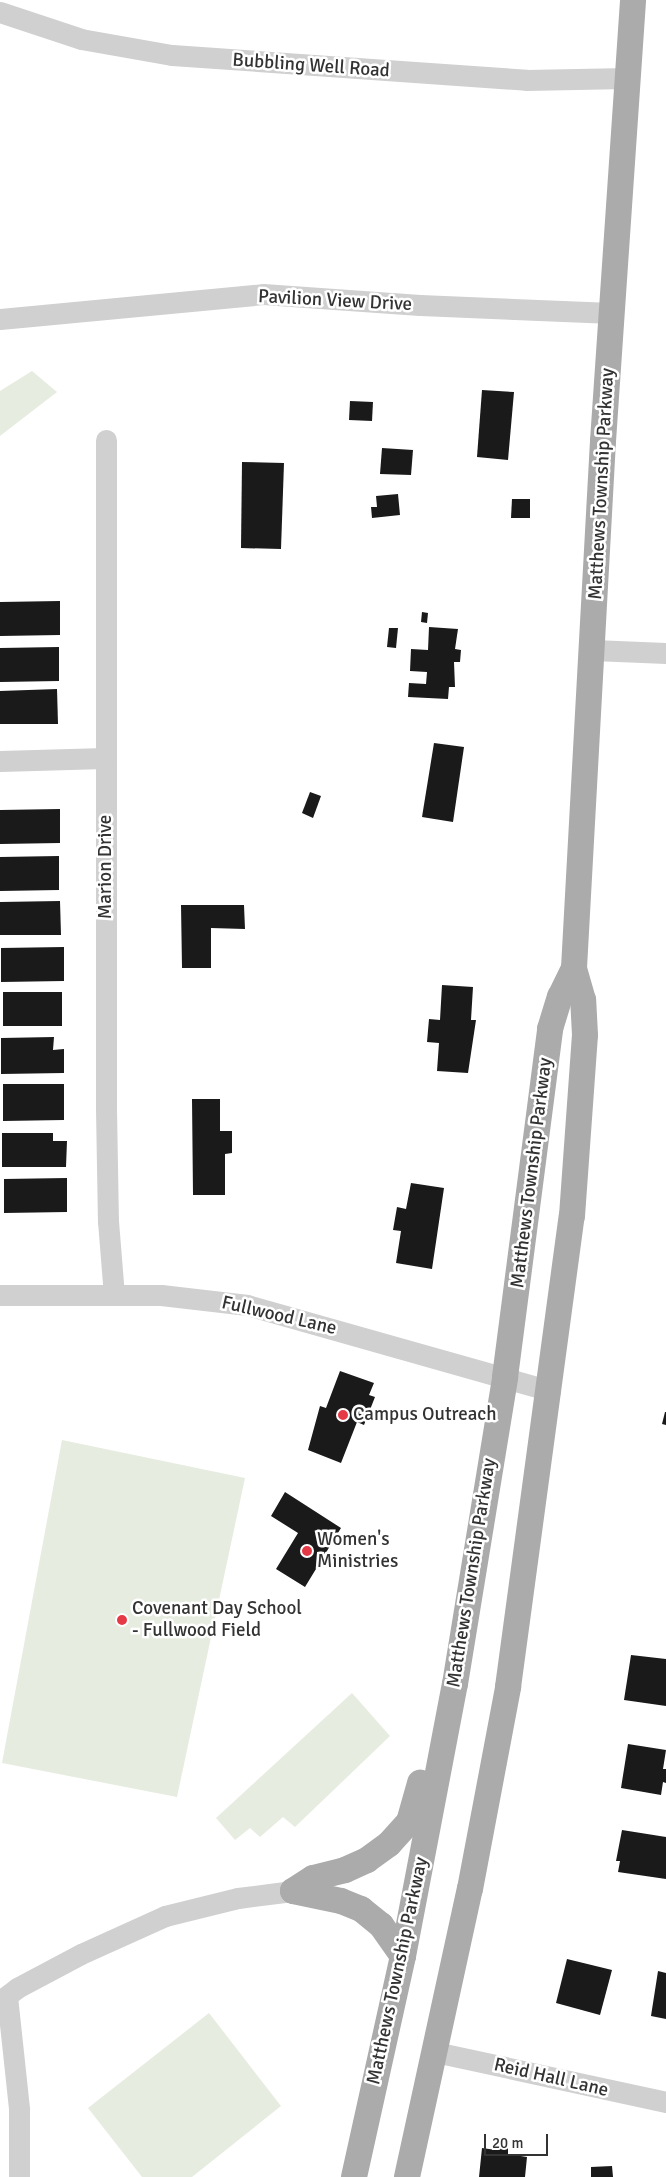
<!DOCTYPE html>
<html>
<head>
<meta charset="utf-8">
<style>
  body { margin:0 }
  #map { position:relative; width:666px; height:2177px; overflow:hidden; background:#fff; font-family:Signika,sans-serif }
  div>[style] { position:absolute }
  .green>* { inset:0; background:#e6ecdf }
  .building>* { inset:0; background:#1a1a1a }
  .minor>* { height:21px; margin:-10.5px; padding:0 10.5px; transform-origin:10.5px; border-radius:10.5px; background:#d0d0d0 }
  .major>* { height:26px; margin:-13px; padding:0 13px; transform-origin:13px; border-radius:13px; background:#ababab }
  .dots>* { width:14px; height:14px; translate:-50% -50%; box-sizing:border-box; border:2px solid #fff; border-radius:50% }
  span { translate:-50% -50%; white-space:nowrap; text-align:center; line-height:1.15; -webkit-text-stroke:5px #fff; paint-order:stroke }
  .street-label { font-size:19px; color:#333 }
  .poi-label { font-size:19px; color:#333 }
  .left { translate:0 -50%; text-align:left }
  .scale { position:absolute; left:484px; top:2134px; width:64px; height:22px; box-sizing:border-box; border:2px solid #333; border-top:0; padding-left:6px; font-size:15px; line-height:18px; white-space:nowrap; color:#333; -webkit-text-stroke:4px #fff; paint-order:stroke }
</style>
</head>
<body>
<div id="map">
  <div class="green">
    <div style="clip-path:polygon(32px 371px,57px 392px,0 436px,0 391px)"></div>
    <div style="clip-path:polygon(62px 1440px,245px 1478px,177px 1797px,2px 1763px)"></div>
    <div style="clip-path:polygon(352px 1693px,390px 1736px,295px 1827px,283px 1817px,260px 1837px,250px 1828px,235px 1840px,216px 1818px)"></div>
    <div style="clip-path:polygon(209px 2013px,281px 2106px,192px 2177px,142px 2177px,88px 2108px)"></div>
  </div>
  <div class="building">
    <div style="clip-path:polygon(482px 390px,514px 392px,508px 460px,477px 457px)"></div>
    <div style="clip-path:polygon(350px 401px,373px 402px,372px 421px,349px 420px)"></div>
    <div style="clip-path:polygon(382px 448px,413px 450px,411px 475px,380px 474px)"></div>
    <div style="clip-path:polygon(242px 462px,284px 463px,281px 549px,241px 548px)"></div>
    <div style="clip-path:polygon(398px 494px,400px 515px,372px 518px,371px 507px,377px 507px,376px 496px)"></div>
    <div style="clip-path:polygon(512px 499px,530px 499px,530px 518px,511px 518px)"></div>
    <div style="clip-path:polygon(60px 601px,60px 635px,0 636px,0 602px)"></div>
    <div style="clip-path:polygon(422px 612px,428px 613px,427px 623px,421px 622px)"></div>
    <div style="clip-path:polygon(429px 627px,458px 629px,455px 649px,461px 650px,460px 662px,454px 662px,455px 687px,449px 687px,448px 699px,408px 697px,409px 683px,426px 684px,427px 672px,410px 671px,411px 649px,428px 650px)"></div>
    <div style="clip-path:polygon(389px 628px,398px 628px,396px 648px,387px 647px)"></div>
    <div style="clip-path:polygon(59px 647px,59px 681px,0 682px,0 648px)"></div>
    <div style="clip-path:polygon(57px 689px,58px 724px,0 724px,0 691px)"></div>
    <div style="clip-path:polygon(434px 743px,464px 747px,453px 822px,422px 817px)"></div>
    <div style="clip-path:polygon(310px 792px,321px 796px,313px 818px,302px 813px)"></div>
    <div style="clip-path:polygon(60px 809px,60px 843px,0 844px,0 810px)"></div>
    <div style="clip-path:polygon(59px 856px,59px 890px,0 891px,0 857px)"></div>
    <div style="clip-path:polygon(60px 901px,61px 935px,0 935px,0 902px)"></div>
    <div style="clip-path:polygon(181px 905px,244px 905px,245px 929px,211px 928px,211px 968px,182px 968px)"></div>
    <div style="clip-path:polygon(64px 947px,64px 981px,1px 982px,1px 948px)"></div>
    <div style="clip-path:polygon(442px 985px,473px 987px,471px 1020px,476px 1020px,468px 1073px,437px 1071px,439px 1043px,427px 1042px,429px 1019px,440px 1020px)"></div>
    <div style="clip-path:polygon(3px 992px,62px 992px,62px 1026px,3px 1026px)"></div>
    <div style="clip-path:polygon(54px 1037px,53px 1050px,64px 1049px,64px 1073px,1px 1074px,1px 1038px)"></div>
    <div style="clip-path:polygon(3px 1084px,64px 1084px,64px 1120px,3px 1121px)"></div>
    <div style="clip-path:polygon(192px 1099px,220px 1099px,220px 1131px,232px 1131px,232px 1153px,225px 1154px,225px 1195px,193px 1195px)"></div>
    <div style="clip-path:polygon(2px 1133px,53px 1133px,53px 1141px,67px 1141px,66px 1167px,2px 1167px)"></div>
    <div style="clip-path:polygon(67px 1178px,67px 1212px,4px 1213px,4px 1179px)"></div>
    <div style="clip-path:polygon(411px 1183px,444px 1188px,432px 1269px,396px 1263px,401px 1231px,393px 1230px,397px 1207px,406px 1209px)"></div>
    <div style="clip-path:polygon(340px 1371px,374px 1383px,369px 1395px,375px 1397px,364px 1425px,357px 1422px,341px 1463px,308px 1450px,320px 1406px,326px 1408px)"></div>
    <div style="clip-path:polygon(665px 1412px,666px 1412px,666px 1425px,662px 1424px)"></div>
    <div style="clip-path:polygon(285px 1492px,341px 1528px,305px 1587px,276px 1569px,298px 1533px,271px 1516px)"></div>
    <div style="clip-path:polygon(631px 1655px,666px 1659px,666px 1706px,624px 1700px)"></div>
    <div style="clip-path:polygon(628px 1744px,666px 1750px,663px 1769px,666px 1769px,666px 1783px,663px 1782px,661px 1795px,621px 1788px)"></div>
    <div style="clip-path:polygon(622px 1830px,666px 1837px,666px 1879px,618px 1872px,620px 1861px,616px 1861px)"></div>
    <div style="clip-path:polygon(567px 1959px,612px 1970px,600px 2015px,556px 2003px)"></div>
    <div style="clip-path:polygon(658px 1971px,666px 1973px,666px 2019px,651px 2016px)"></div>
    <div style="clip-path:polygon(497px 2146px,508px 2148px,508px 2154px,527px 2157px,525px 2177px,479px 2177px,482px 2148px,496px 2150px)"></div>
    <div style="clip-path:polygon(612px 2166px,613px 2177px,591px 2177px,591px 2167px)"></div>
  </div>
  <div class="minor">
    <div style="left:0;top:12px;width:85px;rotate:18.4deg"></div>
    <div style="left:81px;top:39px;width:92px;rotate:10deg"></div>
    <div style="left:172px;top:55px;width:355px;rotate:4deg"></div>
    <div style="left:526px;top:80px;width:101px;rotate:-1.1deg"></div>
    <div style="left:0;top:319px;width:264px;rotate:-5.4deg"></div>
    <div style="left:263px;top:294px;width:157px;rotate:4deg"></div>
    <div style="left:420px;top:305px;width:192px;rotate:2.4deg"></div>
    <div style="left:106px;top:440px;width:669px;rotate:90deg"></div>
    <div style="left:106px;top:1109px;width:112px;rotate:89deg"></div>
    <div style="left:108px;top:1221px;width:74px;rotate:85.4deg"></div>
    <div style="left:593px;top:650px;width:73px;rotate:2.4deg"></div>
    <div style="left:0;top:761px;width:105px;rotate:-1.6deg"></div>
    <div style="left:0;top:1295px;width:161px"></div>
    <div style="left:161px;top:1295px;width:87px;rotate:6.6deg"></div>
    <div style="left:247px;top:1305px;width:315px;rotate:15.8deg"></div>
    <div style="left:7px;top:1996px;width:114px;rotate:83.9deg"></div>
    <div style="left:19px;top:2109px;width:68px;rotate:90deg"></div>
    <div style="left:0;top:2001px;width:21px;rotate:-37deg"></div>
    <div style="left:17px;top:1988px;width:72px;rotate:-28deg"></div>
    <div style="left:81px;top:1954px;width:92px;rotate:-24.3deg"></div>
    <div style="left:165px;top:1916px;width:75px;rotate:-13.9deg"></div>
    <div style="left:238px;top:1898px;width:55px;rotate:-7.3deg"></div>
    <div style="left:435px;top:2052px;width:236px;rotate:12.2deg"></div>
  </div>
  <div class="major">
    <div style="left:293px;top:1891px;width:24px;rotate:-33deg"></div>
    <div style="left:313px;top:1878px;width:33px;rotate:-14deg"></div>
    <div style="left:345px;top:1870px;width:24px;rotate:-24deg"></div>
    <div style="left:367px;top:1860px;width:27px;rotate:-36deg"></div>
    <div style="left:389px;top:1844px;width:30px;rotate:-48deg"></div>
    <div style="left:409px;top:1822px;width:41px;rotate:-74.2deg"></div>
    <div style="left:293px;top:1891px;width:49px;rotate:11.8deg"></div>
    <div style="left:341px;top:1901px;width:22px;rotate:22deg"></div>
    <div style="left:361px;top:1909px;width:26px;rotate:39deg"></div>
    <div style="left:381px;top:1925px;width:38px;rotate:55deg"></div>
    <div style="left:354px;top:2177px;width:226px;rotate:-77.5deg"></div>
    <div style="left:403px;top:1956px;width:277px;rotate:-79.2deg"></div>
    <div style="left:455px;top:1684px;width:311px;rotate:-80.7deg"></div>
    <div style="left:505px;top:1377px;width:351px;rotate:-82.6deg"></div>
    <div style="left:550px;top:1029px;width:34px;rotate:-73deg"></div>
    <div style="left:560px;top:997px;width:32px;rotate:-64deg"></div>
    <div style="left:407px;top:2177px;width:295px;rotate:-77.7deg"></div>
    <div style="left:470px;top:1889px;width:206px;rotate:-79.3deg"></div>
    <div style="left:508px;top:1687px;width:475px;rotate:-82.3deg"></div>
    <div style="left:572px;top:1216px;width:181px;rotate:-85.9deg"></div>
    <div style="left:585px;top:1035px;width:35px;rotate:-93deg"></div>
    <div style="left:583px;top:1000px;width:33px;rotate:-106deg"></div>
    <div style="left:574px;top:968px;width:528px;rotate:-86.85deg"></div>
    <div style="left:603px;top:441px;width:442px;rotate:-86.1deg"></div>
  </div>
  <div class="dots">
    <div style="left:343px;top:1415px;background:#e63946"></div>
    <div style="left:307px;top:1551px;background:#e63946"></div>
    <div style="left:122px;top:1620px;background:#e63946"></div>
  </div>
  <div class="street-label">
    <span style="left:311px;top:66px;rotate:4deg">Bubbling Well Road</span>
    <span style="left:335px;top:301px;rotate:3deg">Pavilion View Drive</span>
    <span style="left:602px;top:484px;rotate:-87deg">Matthews Township Parkway</span>
    <span style="left:106px;top:867px;rotate:-90deg">Marion Drive</span>
    <span style="left:532px;top:1173px;rotate:-83deg">Matthews Township Parkway</span>
    <span style="left:279px;top:1316px;rotate:13deg">Fullwood Lane</span>
    <span style="left:472px;top:1573px;rotate:-81deg">Matthews Township Parkway</span>
    <span style="left:398px;top:1971px;rotate:-78deg">Matthews Township Parkway</span>
    <span style="left:551px;top:2078px;rotate:13deg">Reid Hall Lane</span>
  </div>
  <div class="poi-label">
    <span class="left" style="left:353px;top:1415px">Campus Outreach</span>
    <span class="left" style="left:317px;top:1551px">Women's<br>Ministries</span>
    <span class="left" style="left:132px;top:1620px">Covenant Day School<br>- Fullwood Field</span>
  </div>
  <div class="scale">20 m</div>
</div>
</body>
</html>
